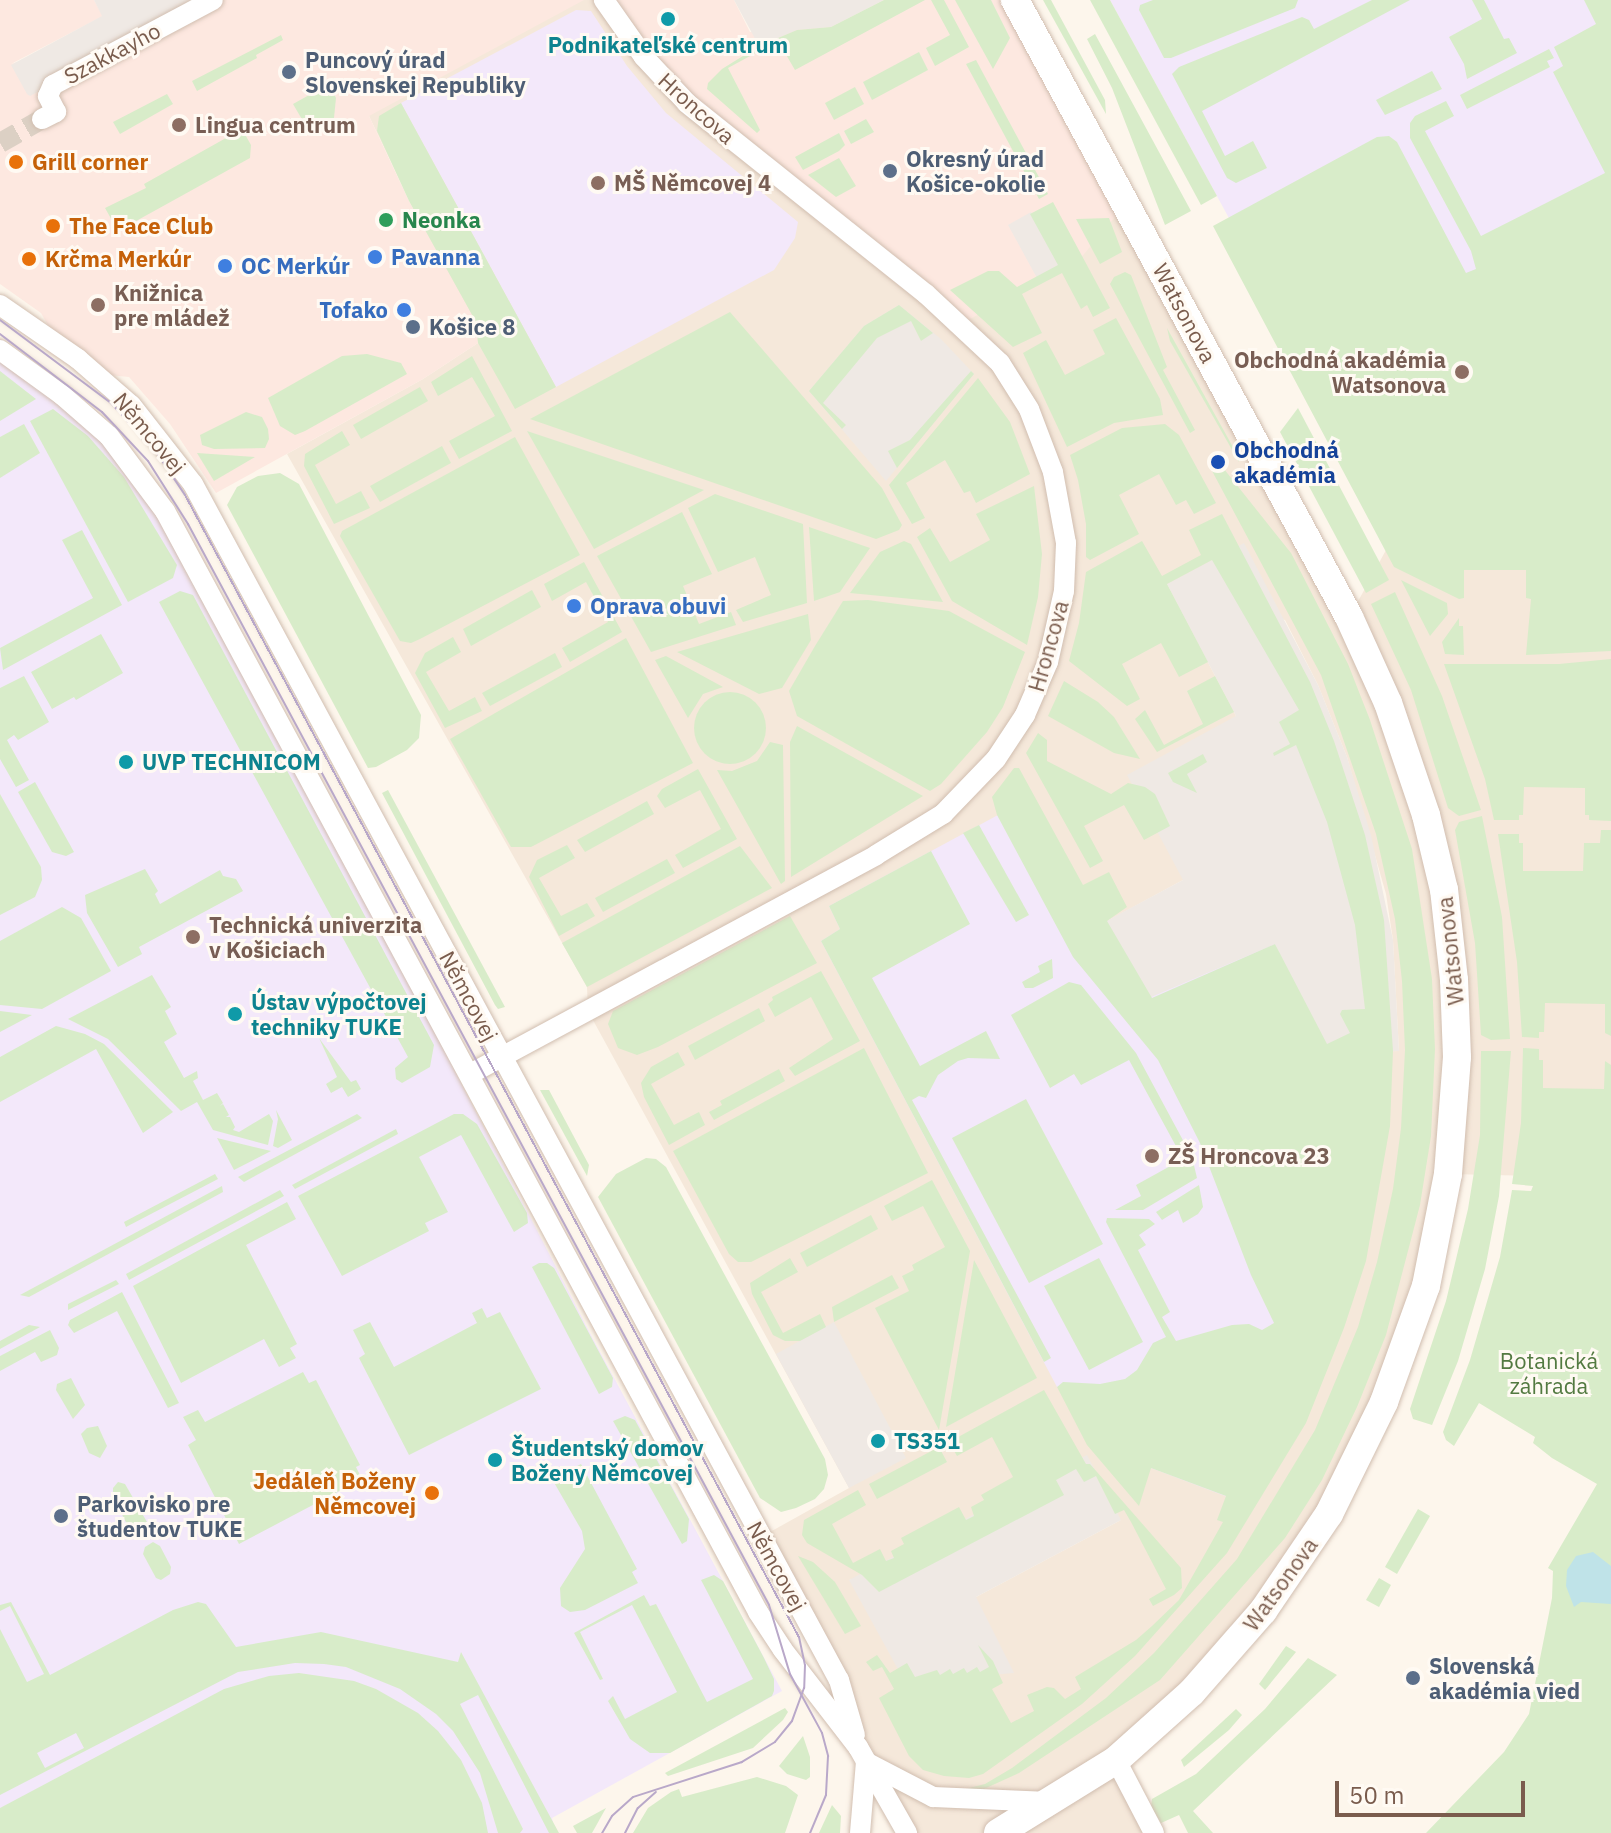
<!DOCTYPE html>
<html>
<head>
<meta charset="utf-8">
<style>
  body { margin:0 }
  #map { position:relative; width:1611px; height:1833px; overflow:hidden; background:#fdf6ec; font-family:"IBM Plex Sans",sans-serif }
  div>[style] { position:absolute }
  .residential>* { inset:0; background:#f5e8da }
  .commercial>* { inset:0; background:#fde8e0 }
  .industrial>* { inset:0; background:#efe9e4 }
  .education>* { inset:0; background:#f3e8fa }
  .green>* { inset:0; background:#d8ecc9 }
  .round { border-radius:50% }
  .water>* { inset:0; background:#bfe3e8 }
  .street-tunnel>* { height:20px; margin-top:-10px; transform-origin:0; background:repeating-linear-gradient(90deg,#dcd0c4 0 20px,transparent 0 30px) }
  .roads { filter:drop-shadow(0 0 2px #d1beb0) drop-shadow(0 0 2px #d1beb0) }
  .street>* { height:20px; margin:-10px; padding:0 10px; transform-origin:10px; border-radius:10px; background:#fff }
  .secondary>* { height:28px; margin:-14px; padding:0 14px; transform-origin:14px; border-radius:14px; background:#fff }
  .tram>* { height:2px; margin:-1px; padding:0 1px; transform-origin:1px; border-radius:1px; background:#b9a8c9 }
  .dots>* { width:22px; height:22px; translate:-50% -50%; box-sizing:border-box; border:4px solid #fffaf3; border-radius:50% }
  span { translate:-50% -50%; white-space:nowrap; text-align:center; line-height:1.15; -webkit-text-stroke:6px #fffaf3; paint-order:stroke }
  .culture-label { font-size:22px; color:#0d838f; font-weight:700 }
  .left { translate:0 -50%; text-align:left }
  .street-label { font-size:22px; color:#7a5c4d }
  .service-label { font-size:22px; color:#4e5e75; font-weight:700 }
  .education-label { font-size:22px; color:#785e54; font-weight:700 }
  .right { translate:-100% -50%; text-align:right }
  .food-label { font-size:22px; color:#c56008; font-weight:700 }
  .leisure-label { font-size:22px; color:#27864d; font-weight:700 }
  .shop-label { font-size:22px; color:#366cbe; font-weight:700 }
  .transit-label { font-size:22px; color:#164399; font-weight:700 }
  .park-label { font-size:22px; color:#537a41 }
  .scale { position:absolute; left:1335px; top:1781px; width:190px; height:36px; box-sizing:border-box; border:4px solid #7a5c4d; border-top:0; padding-left:10px; font-size:24px; line-height:28px; white-space:nowrap; color:#7a5c4d; -webkit-text-stroke:6px #fffaf3; paint-order:stroke }
</style>
</head>
<body>
<div id="map">
  <div class="residential">
    <div style="clip-path:polygon(evenodd,293px 0,604px 0,1126px 204px,1350px 616px,1398px 528px,1611px 583px,1611px 1127px,1534px 1176px,1448px 1174px,1441px 1217px,1329px 1514px,1116px 1760px,1153px 1833px,907px 1833px,858px 1747px,839px 1680px,761px 1537px,849px 1488px,588px 1011px,587px 987px,287px 454px,423px 379px,478px 343px,369px 116px,293px 0,1167px 584px,1285px 620px,1318px 685px,1347px 757px,1386px 894px,1393px 940px,1399px 1051px,1326px 1053px,1275px 944px,1098px 926px,1183px 880px,1236px 716px,1167px 584px,293px 0,1121px 1520px,976px 1597px,849px 1580px,1121px 1520px)"></div>
  </div>
  <div class="commercial">
    <div style="clip-path:polygon(0 0,94px 0,103px 16px,11px 64px,212px 0,584px 0,369px 116px,409px 201px,476px 322px,478px 343px,423px 379px,216px 493px,170px 424px,129px 377px,109px 375px,51px 331px,41px 313px,0 284px)"></div>
    <div style="clip-path:polygon(604px 0,734px 0,750px 32px,831px 27px,884px 0,1015px 0,1126px 204px,1074px 266px,960px 324px,701px 114px)"></div>
  </div>
  <div class="industrial">
    <div style="clip-path:polygon(94px 0,212px 0,30px 96px,27px 94px,11px 65px,102px 16px)"></div>
    <div style="clip-path:polygon(734px 0,884px 0,831px 27px,797px 30px,759px 46px)"></div>
    <div style="clip-path:polygon(1031px 212px,1061px 265px,1037px 278px,1008px 225px)"></div>
    <div style="clip-path:polygon(899px 305px,941px 339px,974px 374px,886px 481px,809px 391px,864px 326px)"></div>
    <div style="clip-path:polygon(1244px 543px,1318px 685px,1347px 757px,1371px 835px,1393px 940px,1399px 1051px,1326px 1054px,1275px 944px,1143px 1002px,1097px 926px,1183px 880px,1127px 775px,1236px 716px,1167px 584px)"></div>
    <div style="clip-path:polygon(834px 1322px,906px 1458px,849px 1488px,776px 1354px)"></div>
    <div style="clip-path:polygon(1087px 1455px,1121px 1520px,976px 1597px,1014px 1673px,905px 1682px,849px 1580px)"></div>
  </div>
  <div class="education">
    <div style="clip-path:polygon(1110px 0,1611px 0,1611px 583px,1558px 553px,1398px 528px)"></div>
    <div style="clip-path:polygon(576px 10px,591px 11px,627px 66px,666px 113px,798px 222px,795px 238px,774px 270px,556px 387px,401px 103px)"></div>
    <div style="clip-path:polygon(0 350px,86px 415px,181px 540px,590px 1333px,782px 1691px,552px 1818px,555px 1833px,0 1833px)"></div>
    <div style="clip-path:polygon(1024px 801px,1142px 1001px,1275px 944px,1326px 1053px,1241px 1502px,1151px 1468px,1112px 1393px,1057px 1387px,821px 941px,840px 929px,829px 906px)"></div>
  </div>
  <div class="green">
    <div style="clip-path:polygon(884px 0,925px 0,795px 70px,778px 41px,728px 68px,760px 130px,757px 133px,707px 89px,708px 83px,722px 69px,759px 46px,797px 30px,831px 27px)"></div>
    <div style="clip-path:polygon(931px 0,944px 0,969px 47px,935px 66px,926px 48px,950px 35px)"></div>
    <div style="clip-path:polygon(955px 0,991px 0,1010px 38px,993px 69px)"></div>
    <div style="clip-path:polygon(1043px 0,1051px 0,1105px 100px,1106px 114px)"></div>
    <div style="clip-path:polygon(1090px 0,1110px 0,1217px 196px,1201px 205px)"></div>
    <div style="clip-path:polygon(1153px 0,1298px 0,1295px 8px,1171px 58px,1164px 58px,1139px 10px,1140px 5px)"></div>
    <div style="clip-path:polygon(1372px 0,1410px 0,1202px 111px,1225px 156px,1253px 141px,1267px 168px,1236px 183px,1227px 178px,1172px 74px,1179px 67px,1302px 17px,1309px 20px,1314px 29px)"></div>
    <div style="clip-path:polygon(1472px 0,1484px 0,1504px 39px,1509px 38px,1517px 53px,1467px 79px,1464px 64px,1449px 37px,1482px 19px)"></div>
    <div style="clip-path:polygon(1584px 0,1611px 0,1611px 651px,1526px 655px,1531px 599px,1526px 598px,1526px 570px,1464px 570px,1464px 598px,1459px 599px,1394px 567px,1213px 226px,1377px 137px,1389px 136px,1397px 142px,1466px 273px,1476px 269px,1471px 251px,1410px 138px,1410px 123px,1415px 116px,1446px 101px,1454px 116px,1425px 131px,1481px 236px,1605px 173px,1553px 72px,1563px 66px,1554px 47px,1596px 24px)"></div>
    <div style="clip-path:polygon(1095px 34px,1191px 211px,1165px 225px,1112px 88px,1087px 39px)"></div>
    <div style="clip-path:polygon(281px 35px,283px 40px,256px 55px,257px 58px,197px 91px,192px 81px)"></div>
    <div style="clip-path:polygon(1549px 49px,1554px 58px,1547px 61px,1550px 67px,1467px 109px,1460px 95px)"></div>
    <div style="clip-path:polygon(919px 52px,928px 70px,872px 100px,863px 82px)"></div>
    <div style="clip-path:polygon(976px 60px,1048px 194px,1039px 199px,966px 64px)"></div>
    <div style="clip-path:polygon(1432px 71px,1442px 89px,1385px 115px,1376px 100px)"></div>
    <div style="clip-path:polygon(329px 84px,336px 98px,334px 118px,323px 128px,307px 128px,293px 104px)"></div>
    <div style="clip-path:polygon(855px 87px,864px 104px,834px 120px,825px 103px)"></div>
    <div style="clip-path:polygon(167px 94px,173px 104px,120px 134px,113px 122px)"></div>
    <div style="clip-path:polygon(401px 103px,556px 387px,515px 409px,478px 343px,476px 322px,409px 201px,377px 131px,379px 116px)"></div>
    <div style="clip-path:polygon(866px 119px,874px 132px,851px 144px,844px 131px)"></div>
    <div style="clip-path:polygon(242px 129px,251px 145px,250px 158px,118px 231px,105px 208px,146px 188px,144px 184px)"></div>
    <div style="clip-path:polygon(839px 133px,845px 145px,839px 151px,803px 170px,795px 157px)"></div>
    <div style="clip-path:polygon(839px 158px,856px 186px,836px 197px,808px 175px)"></div>
    <div style="clip-path:polygon(1053px 202px,1110px 308px,1093px 317px,1087px 305px,1081px 309px,1062px 273px,1022px 294px,1042px 333px,1013px 347px,950px 290px,988px 271px,999px 271px,1017px 287px,1058px 265px,1030px 214px)"></div>
    <div style="clip-path:polygon(1109px 218px,1122px 252px,1100px 264px,1076px 219px)"></div>
    <div style="clip-path:polygon(1125px 272px,1131px 275px,1167px 367px,1163px 370px,1195px 430px,1190px 433px,1110px 284px,1114px 277px)"></div>
    <div style="clip-path:polygon(899px 305px,933px 333px,921px 341px,911px 321px,877px 338px,823px 403px,846px 425px,842px 429px,809px 391px,864px 326px)"></div>
    <div style="clip-path:polygon(730px 312px,882px 488px,902px 525px,899px 530px,876px 539px,530px 419px)"></div>
    <div style="clip-path:polygon(1116px 318px,1160px 399px,1163px 415px,1114px 423px,1067px 447px,1023px 353px,1046px 340px,1065px 375px,1105px 354px,1093px 330px)"></div>
    <div style="clip-path:polygon(1167px 328px,1239px 458px,1239px 462px,1170px 341px)"></div>
    <div style="clip-path:polygon(367px 354px,401px 363px,407px 374px,305px 431px,295px 435px,280px 426px,268px 398px,342px 356px)"></div>
    <div style="clip-path:polygon(472px 356px,512px 431px,459px 459px,449px 441px,495px 416px,472px 377px,438px 396px,431px 382px)"></div>
    <div style="clip-path:polygon(0 371px,36px 399px,0 421px)"></div>
    <div style="clip-path:polygon(971px 371px,974px 374px,897px 468px,888px 451px,910px 440px)"></div>
    <div style="clip-path:polygon(978px 378px,1010px 422px,1030px 474px,976px 503px,970px 491px,964px 493px,945px 460px,906px 483px,925px 518px,912px 524px,889px 485px)"></div>
    <div style="clip-path:polygon(420px 387px,428px 401px,361px 439px,353px 425px)"></div>
    <div style="clip-path:polygon(1298px 408px,1389px 580px,1366px 593px,1280px 432px)"></div>
    <div style="clip-path:polygon(53px 409px,88px 436px,124px 477px,177px 565px,173px 578px,128px 602px,30px 421px)"></div>
    <div style="clip-path:polygon(246px 412px,262px 417px,268px 429px,269px 439px,265px 448px,214px 449px,202px 445px,200px 435px)"></div>
    <div style="clip-path:polygon(24px 424px,40px 453px,0 478px,0 437px)"></div>
    <div style="clip-path:polygon(1165px 424px,1179px 435px,1216px 503px,1194px 514px,1186px 500px,1176px 505px,1159px 474px,1119px 495px,1139px 534px,1090px 560px,1086px 557px,1086px 524px,1078px 480px,1070px 455px,1122px 428px)"></div>
    <div style="clip-path:polygon(342px 431px,350px 445px,315px 465px,336px 504px,361px 491px,370px 508px,334px 524px,304px 466px,305px 454px)"></div>
    <div style="clip-path:polygon(527px 431px,704px 490px,594px 549px)"></div>
    <div style="clip-path:polygon(515px 437px,580px 555px,420px 639px,411px 643px,400px 641px,340px 536px,342px 531px)"></div>
    <div style="clip-path:polygon(442px 446px,451px 463px,380px 502px,370px 486px)"></div>
    <div style="clip-path:polygon(197px 453px,255px 457px,214px 481px)"></div>
    <div style="clip-path:polygon(1220px 464px,1291px 553px,1348px 664px,1370px 720px,1412px 849px,1432px 979px,1435px 1049px,1431px 1136px,1420px 1205px,1386px 1335px,1357px 1407px,1322px 1480px,1285px 1538px,1160px 1680px,1019px 1773px,984px 1789px,965px 1789px,985px 1784px,1012px 1768px,1106px 1698px,1154px 1653px,1237px 1559px,1315px 1430px,1358px 1327px,1377px 1262px,1393px 1189px,1401px 1128px,1405px 1050px,1402px 981px,1395px 919px,1376px 834px,1321px 675px,1211px 469px)"></div>
    <div style="clip-path:polygon(280px 473px,299px 484px,421px 715px,419px 738px,407px 750px,376px 767px,368px 768px,227px 505px,237px 487px,258px 476px)"></div>
    <div style="clip-path:polygon(1034px 486px,1042px 554px,1038px 597px,1027px 645px,952px 601px,917px 537px,930px 528px,950px 562px,990px 540px,976px 514px)"></div>
    <div style="clip-path:polygon(715px 494px,803px 524px,807px 603px,743px 622px,736px 610px,771px 595px,755px 557px,718px 572px,688px 508px)"></div>
    <div style="clip-path:polygon(682px 512px,712px 574px,683px 586px,699px 624px,731px 612px,736px 625px,651px 652px,597px 556px)"></div>
    <div style="clip-path:polygon(1222px 514px,1310px 682px,1334px 741px,1365px 835px,1384px 920px,1393px 1051px,1390px 1126px,1366px 1261px,1344px 1328px,1306px 1423px,1227px 1553px,1135px 1656px,1082px 1704px,983px 1774px,969px 1778px,944px 1776px,923px 1770px,909px 1756px,879px 1698px,894px 1689px,882px 1667px,873px 1671px,866px 1662px,877px 1655px,890px 1673px,907px 1663px,915px 1677px,937px 1670px,940px 1675px,950px 1669px,953px 1674px,964px 1668px,967px 1673px,977px 1667px,980px 1672px,989px 1667px,978px 1645px,993px 1661px,1003px 1683px,992px 1689px,1011px 1723px,1034px 1711px,1027px 1695px,1047px 1687px,1054px 1688px,1065px 1699px,1081px 1689px,1075px 1677px,1136px 1640px,1152px 1626px,1179px 1600px,1223px 1522px,1217px 1520px,1226px 1496px,1151px 1468px,1139px 1506px,1087px 1445px,1057px 1387px,1063px 1382px,1100px 1384px,1125px 1379px,1137px 1370px,1153px 1343px,1166px 1337px,1106px 1222px,1107px 1218px,1149px 1219px,1155px 1224px,1139px 1235px,1146px 1245px,1138px 1250px,1170px 1312px,1162px 1317px,1176px 1341px,1232px 1325px,1249px 1324px,1262px 1330px,1274px 1323px,1251px 1275px,1200px 1143px,1158px 1060px,1073px 957px,997px 815px,992px 797px,1014px 768px,1019px 768px,1083px 885px,1109px 872px,1127px 907px,1107px 921px,1152px 998px,1275px 944px,1327px 1044px,1350px 1033px,1340px 1014px,1342px 1010px,1365px 1009px,1355px 925px,1327px 822px,1296px 745px,1274px 756px,1273px 753px,1290px 744px,1279px 722px,1299px 710px,1212px 560px,1167px 584px,1208px 662px,1179px 677px,1161px 643px,1122px 664px,1140px 699px,1127px 706px,1069px 661px,1079px 623px,1086px 572px,1142px 541px,1162px 576px,1201px 555px,1189px 530px)"></div>
    <div style="clip-path:polygon(809px 527px,870px 548px,840px 592px,814px 601px)"></div>
    <div style="clip-path:polygon(82px 530px,122px 605px,3px 670px,0 648px,93px 598px,62px 540px)"></div>
    <div style="clip-path:polygon(904px 541px,911px 544px,943px 602px,850px 593px,880px 552px)"></div>
    <div style="clip-path:polygon(584px 562px,622px 632px,570px 662px,562px 648px,608px 622px,586px 582px,552px 601px,544px 584px)"></div>
    <div style="clip-path:polygon(1401px 580px,1447px 603px,1448px 614px,1430px 636px)"></div>
    <div style="clip-path:polygon(532px 590px,541px 607px,471px 646px,463px 629px)"></div>
    <div style="clip-path:polygon(180px 591px,193px 595px,434px 1045px,430px 1067px,402px 1083px,396px 1079px,395px 1068px,408px 1057px,159px 602px)"></div>
    <div style="clip-path:polygon(1395px 592px,1442px 696px,1481px 810px,1459px 816px,1448px 808px,1411px 690px,1371px 604px)"></div>
    <div style="clip-path:polygon(868px 600px,949px 611px,1025px 652px,1003px 707px,987px 732px,941px 784px,930px 791px,797px 716px,789px 691px,815px 646px,843px 601px)"></div>
    <div style="clip-path:polygon(808px 614px,811px 640px,782px 688px,759px 694px,677px 652px)"></div>
    <div style="clip-path:polygon(1459px 618px,1459px 626px,1463px 626px,1464px 655px,1445px 654px,1442px 642px)"></div>
    <div style="clip-path:polygon(101px 634px,123px 673px,76px 700px,74px 697px,52px 709px,31px 672px)"></div>
    <div style="clip-path:polygon(453px 637px,461px 652px,426px 672px,449px 711px,475px 697px,482px 711px,445px 728px,415px 673px,425px 653px)"></div>
    <div style="clip-path:polygon(626px 638px,693px 763px,531px 847px,511px 847px,450px 739px)"></div>
    <div style="clip-path:polygon(555px 653px,562px 667px,490px 706px,482px 693px)"></div>
    <div style="clip-path:polygon(666px 656px,723px 687px,703px 694px,688px 718px,655px 660px)"></div>
    <div style="clip-path:polygon(1611px 659px,1611px 821px,1589px 820px,1589px 815px,1585px 815px,1585px 788px,1524px 787px,1523px 815px,1519px 815px,1519px 820px,1494px 820px,1485px 779px,1444px 664px,1559px 664px)"></div>
    <div style="clip-path:polygon(24px 676px,49px 722px,18px 740px,14px 735px,7px 740px,29px 780px,16px 787px,0 759px,0 688px)"></div>
    <div style="clip-path:polygon(1215px 676px,1234px 712px,1157px 752px,1135px 719px,1145px 710px,1164px 745px,1203px 724px,1187px 691px)"></div>
    <div style="clip-path:polygon(1064px 681px,1098px 702px,1114px 717px,1140px 759px,1114px 753px,1048px 716px)"></div>
    <div class="round" style="left:694px;top:692px;width:72px;height:72px"></div>
    <div style="clip-path:polygon(797px 726px,923px 796px,791px 877px,790px 742px)"></div>
    <div style="clip-path:polygon(1038px 733px,1047px 740px,1047px 761px,1111px 794px,1128px 783px,1145px 787px,1155px 794px,1170px 826px,1144px 840px,1124px 805px,1084px 826px,1103px 861px,1090px 868px,1026px 753px)"></div>
    <div style="clip-path:polygon(770px 742px,783px 745px,785px 881px,781px 884px,717px 770px,732px 771px,757px 761px)"></div>
    <div style="clip-path:polygon(1203px 754px,1207px 762px,1187px 774px,1197px 793px,1173px 782px,1168px 773px)"></div>
    <div style="clip-path:polygon(698px 769px,737px 839px,683px 868px,675px 855px,721px 829px,700px 790px,665px 808px,657px 796px,662px 789px)"></div>
    <div style="clip-path:polygon(35px 782px,74px 852px,66px 856px,52px 852px,18px 792px)"></div>
    <div style="clip-path:polygon(388px 790px,505px 1007px,498px 1009px,495px 1005px,382px 793px)"></div>
    <div style="clip-path:polygon(0 794px,41px 867px,42px 880px,35px 897px,0 915px)"></div>
    <div style="clip-path:polygon(647px 801px,654px 814px,585px 852px,577px 840px)"></div>
    <div style="clip-path:polygon(1482px 816px,1502px 917px,1510px 1039px,1491px 1040px,1481px 1035px,1475px 943px,1455px 830px,1459px 822px)"></div>
    <div style="clip-path:polygon(979px 825px,1029px 915px,1016px 922px,963px 833px)"></div>
    <div style="clip-path:polygon(1601px 830px,1611px 830px,1611px 1036px,1605px 1033px,1605px 1004px,1545px 1003px,1544px 1032px,1539px 1032px,1539px 1038px,1522px 1037px,1517px 962px,1498px 834px,1519px 834px,1519px 843px,1523px 843px,1523px 871px,1583px 871px,1584px 843px,1600px 843px)"></div>
    <div style="clip-path:polygon(567px 845px,575px 858px,539px 878px,561px 916px,587px 903px,595px 916px,559px 936px,529px 877px,537px 860px)"></div>
    <div style="clip-path:polygon(740px 846px,772px 888px,587px 987px,562px 943px)"></div>
    <div style="clip-path:polygon(931px 851px,970px 924px,872px 978px,920px 1066px,986px 1031px,1000px 1059px,968px 1058px,958px 1061px,938px 1075px,926px 1098px,919px 1096px,912px 1100px,1051px 1358px,1044px 1362px,821px 941px,840px 929px,829px 906px)"></div>
    <div style="clip-path:polygon(667px 859px,675px 873px,603px 912px,595px 898px)"></div>
    <div style="clip-path:polygon(145px 869px,158px 891px,155px 894px,160px 904px,220px 870px,223px 876px,236px 879px,243px 891px,139px 947px,142px 954px,118px 967px,87px 913px,85px 895px)"></div>
    <div style="clip-path:polygon(62px 907px,81px 918px,111px 971px,42px 1009px,0 1005px,0 941px)"></div>
    <div style="clip-path:polygon(790px 916px,817px 963px,658px 1047px,637px 1055px,618px 1048px,608px 1024px,613px 1011px)"></div>
    <div style="clip-path:polygon(1052px 959px,1053px 978px,1033px 988px,1025px 988px,1022px 982px,1040px 972px,1038px 966px)"></div>
    <div style="clip-path:polygon(821px 971px,860px 1041px,795px 1076px,789px 1068px,833px 1039px,811px 997px,775px 1017px,768px 1004px,773px 1000px,772px 997px)"></div>
    <div style="clip-path:polygon(152px 975px,171px 1007px,165px 1011px,177px 1034px,164px 1042px,184px 1078px,197px 1071px,198px 1078px,193px 1081px,203px 1100px,217px 1093px,223px 1103px,220px 1106px,223px 1104px,229px 1115px,226px 1117px,230px 1117px,235px 1127px,233px 1130px,239px 1132px,269px 1114px,273px 1121px,268px 1145px,213px 1130px,197px 1102px,181px 1111px,108px 1039px,68px 1019px)"></div>
    <div style="clip-path:polygon(1069px 982px,1081px 985px,1136px 1053px,1192px 1157px,1197px 1178px,1143px 1210px,1115px 1210px,1141px 1196px,1136px 1185px,1183px 1159px,1129px 1060px,1081px 1085px,1074px 1074px,1050px 1088px,1011px 1015px)"></div>
    <div style="clip-path:polygon(759px 1008px,765px 1021px,695px 1060px,688px 1046px)"></div>
    <div style="clip-path:polygon(0 1011px,32px 1015px,0 1032px)"></div>
    <div style="clip-path:polygon(56px 1026px,85px 1034px,104px 1044px,173px 1112px,143px 1133px,96px 1049px,0 1102px,0 1057px)"></div>
    <div style="clip-path:polygon(319px 1038px,351px 1082px,356px 1080px,361px 1089px,348px 1097px,342px 1087px,331px 1093px,326px 1084px,337px 1077px)"></div>
    <div style="clip-path:polygon(864px 1048px,928px 1173px,751px 1262px,738px 1262px,729px 1254px,673px 1151px)"></div>
    <div style="clip-path:polygon(1523px 1048px,1539px 1049px,1539px 1060px,1543px 1060px,1543px 1088px,1604px 1089px,1605px 1061px,1611px 1065px,1611px 1833px,1426px 1833px,1504px 1752px,1529px 1714px,1552px 1598px,1553px 1571px,1548px 1568px,1597px 1484px,1552px 1458px,1533px 1443px,1535px 1437px,1479px 1403px,1454px 1446px,1446px 1440px,1443px 1432px,1470px 1360px,1500px 1257px,1512px 1190px,1531px 1191px,1533px 1186px,1512px 1184px,1521px 1123px)"></div>
    <div style="clip-path:polygon(1481px 1051px,1511px 1051px,1499px 1196px,1485px 1269px,1458px 1361px,1432px 1425px,1413px 1419px,1410px 1409px,1446px 1301px,1468px 1209px,1480px 1135px)"></div>
    <div style="clip-path:polygon(678px 1052px,685px 1065px,651px 1084px,674px 1125px,699px 1112px,705px 1125px,669px 1145px,644px 1097px,641px 1083px,651px 1067px)"></div>
    <div style="clip-path:polygon(779px 1069px,785px 1081px,714px 1120px,709px 1112px,722px 1105px,720px 1101px)"></div>
    <div style="clip-path:polygon(540px 1090px,549px 1090px,589px 1165px,587px 1176px)"></div>
    <div style="clip-path:polygon(1026px 1099px,1103px 1244px,1029px 1283px,952px 1138px)"></div>
    <div style="clip-path:polygon(276px 1110px,292px 1140px,278px 1148px,273px 1146px,278px 1119px)"></div>
    <div style="clip-path:polygon(357px 1114px,362px 1118px,244px 1182px,238px 1177px)"></div>
    <div style="clip-path:polygon(454px 1114px,463px 1114px,477px 1124px,527px 1213px,528px 1223px,514px 1232px,461px 1135px,419px 1157px,448px 1212px,425px 1223px,429px 1231px,342px 1276px,298px 1196px)"></div>
    <div style="clip-path:polygon(396px 1129px,398px 1134px,295px 1189px,292px 1185px)"></div>
    <div style="clip-path:polygon(217px 1138px,271px 1151px,234px 1170px)"></div>
    <div style="clip-path:polygon(646px 1158px,656px 1159px,666px 1167px,825px 1459px,828px 1475px,824px 1489px,815px 1499px,796px 1508px,781px 1512px,760px 1498px,598px 1197px,616px 1174px)"></div>
    <div style="clip-path:polygon(215px 1174px,218px 1179px,126px 1227px,124px 1222px)"></div>
    <div style="clip-path:polygon(932px 1180px,970px 1251px,939px 1430px,875px 1308px,909px 1291px,902px 1276px,914px 1270px,912px 1265px,945px 1247px,923px 1206px,892px 1221px,884px 1206px)"></div>
    <div style="clip-path:polygon(1199px 1185px,1203px 1207px,1198px 1214px,1183px 1223px,1178px 1210px,1162px 1220px,1156px 1212px)"></div>
    <div style="clip-path:polygon(222px 1186px,223px 1192px,29px 1297px,20px 1295px)"></div>
    <div style="clip-path:polygon(280px 1190px,284px 1196px,129px 1280px,126px 1274px)"></div>
    <div style="clip-path:polygon(287px 1202px,296px 1219px,246px 1245px,297px 1344px,290px 1348px,296px 1358px,279px 1367px,264px 1339px,181px 1383px,133px 1286px)"></div>
    <div style="clip-path:polygon(871px 1215px,878px 1229px,807px 1267px,800px 1253px)"></div>
    <div style="clip-path:polygon(790px 1258px,798px 1272px,761px 1292px,783px 1333px,820px 1314px,826px 1327px,800px 1341px,785px 1341px,773px 1335px,752px 1294px,750px 1283px)"></div>
    <div style="clip-path:polygon(1099px 1258px,1143px 1342px,1089px 1370px,1044px 1286px)"></div>
    <div style="clip-path:polygon(974px 1260px,1037px 1378px,946px 1427px)"></div>
    <div style="clip-path:polygon(539px 1263px,547px 1263px,554px 1268px,613px 1378px,612px 1387px,599px 1394px,532px 1267px)"></div>
    <div style="clip-path:polygon(892px 1275px,899px 1288px,834px 1322px,832px 1307px)"></div>
    <div style="clip-path:polygon(116px 1280px,119px 1284px,68px 1310px,68px 1304px)"></div>
    <div style="clip-path:polygon(122px 1292px,179px 1403px,168px 1408px,117px 1311px,74px 1333px,68px 1325px,70px 1320px)"></div>
    <div style="clip-path:polygon(482px 1308px,487px 1318px,500px 1312px,541px 1389px,409px 1455px,359px 1358px,365px 1354px,353px 1330px,370px 1322px,394px 1367px,477px 1323px,472px 1313px)"></div>
    <div style="clip-path:polygon(29px 1325px,40px 1327px,0 1349px,0 1341px)"></div>
    <div style="clip-path:polygon(50px 1330px,59px 1348px,57px 1355px,41px 1362px,35px 1352px,0 1371px,0 1356px)"></div>
    <div style="clip-path:polygon(303px 1372px,309px 1383px,316px 1380px,360px 1465px,356px 1467px,362px 1479px,239px 1544px,188px 1445px,196px 1440px,183px 1417px,198px 1410px,205px 1422px)"></div>
    <div style="clip-path:polygon(71px 1378px,85px 1405px,73px 1419px,56px 1390px,57px 1384px)"></div>
    <div style="clip-path:polygon(1044px 1390px,1086px 1464px,1090px 1464px,1181px 1568px,1182px 1588px,1174px 1595px,1153px 1606px,1149px 1599px,1166px 1589px,1131px 1522px,1124px 1510px,1115px 1514px,1096px 1476px,1084px 1482px,1076px 1469px,1056px 1480px,1064px 1495px,879px 1592px,862px 1575px,807px 1543px,802px 1535px,804px 1520px,858px 1490px,866px 1505px,832px 1524px,853px 1563px,880px 1549px,886px 1561px,894px 1558px,891px 1551px,904px 1544px,901px 1538px,959px 1507px,966px 1520px,974px 1516px,971px 1507px,984px 1500px,981px 1495px,1013px 1477px,992px 1437px,957px 1456px,949px 1442px)"></div>
    <div style="clip-path:polygon(625px 1416px,635px 1420px,689px 1519px,687px 1541px,682px 1544px,613px 1421px)"></div>
    <div style="clip-path:polygon(98px 1426px,107px 1446px,100px 1458px,89px 1453px,81px 1434px,87px 1428px)"></div>
    <div style="clip-path:polygon(939px 1447px,947px 1462px,877px 1499px,869px 1484px)"></div>
    <div style="clip-path:polygon(581px 1464px,637px 1569px,632px 1572px,638px 1583px,585px 1610px,570px 1612px,561px 1606px,560px 1588px,585px 1549px,582px 1531px,552px 1479px)"></div>
    <div style="clip-path:polygon(118px 1482px,125px 1484px,147px 1522px,147px 1528px,139px 1536px,132px 1534px,113px 1497px,113px 1488px)"></div>
    <div style="clip-path:polygon(1418px 1509px,1430px 1516px,1397px 1574px,1385px 1567px)"></div>
    <div style="clip-path:polygon(153px 1542px,160px 1546px,171px 1567px,170px 1574px,161px 1580px,156px 1578px,143px 1554px,145px 1547px)"></div>
    <div style="clip-path:polygon(798px 1556px,813px 1562px,835px 1582px,861px 1626px,845px 1634px)"></div>
    <div style="clip-path:polygon(714px 1575px,723px 1581px,764px 1658px,774px 1679px,774px 1691px,772px 1696px,670px 1753px,650px 1753px,630px 1739px,608px 1701px,613px 1696px,625px 1719px,677px 1692px,632px 1605px,580px 1632px,603px 1679px,600px 1680px,574px 1633px,644px 1595px,650px 1606px,656px 1604px,707px 1702px,753px 1679px,701px 1580px)"></div>
    <div style="clip-path:polygon(1379px 1578px,1391px 1585px,1379px 1607px,1366px 1600px)"></div>
    <div style="clip-path:polygon(evenodd,11px 1602px,50px 1675px,173px 1610px,198px 1602px,206px 1604px,236px 1647px,321px 1632px,458px 1662px,461px 1652px,559px 1833px,549px 1833px,478px 1695px,460px 1704px,523px 1829px,520px 1833px,498px 1833px,480px 1773px,453px 1731px,436px 1714px,400px 1689px,346px 1667px,324px 1664px,295px 1663px,238px 1672px,0 1795px,0 1629px,27px 1682px,44px 1674px,10px 1606px,0 1611px,0 1605px,11px 1602px,76px 1733px,84px 1748px,45px 1768px,37px 1753px,76px 1733px)"></div>
    <div style="clip-path:polygon(1286px 1646px,1296px 1652px,1265px 1690px,1259px 1684px)"></div>
    <div style="clip-path:polygon(1308px 1658px,1337px 1675px,1193px 1811px,1213px 1833px,1188px 1833px,1179px 1815px,1161px 1823px,1151px 1807px,1152px 1799px,1196px 1774px,1265px 1709px)"></div>
    <div style="clip-path:polygon(299px 1673px,354px 1681px,376px 1689px,418px 1713px,438px 1731px,461px 1760px,482px 1803px,488px 1833px,0 1833px,0 1808px,224px 1689px,269px 1676px)"></div>
    <div style="clip-path:polygon(785px 1708px,788px 1712px,783px 1720px,753px 1748px,668px 1776px,665px 1773px)"></div>
    <div style="clip-path:polygon(1236px 1709px,1242px 1715px,1229px 1730px,1184px 1767px,1181px 1760px)"></div>
    <div style="clip-path:polygon(803px 1736px,810px 1757px,810px 1777px,806px 1780px,787px 1774px,779px 1766px)"></div>
    <div style="clip-path:polygon(757px 1777px,786px 1786px,798px 1795px,785px 1833px,633px 1833px,648px 1808px,671px 1792px,679px 1789px,682px 1797px)"></div>
    <div style="clip-path:polygon(832px 1805px,841px 1816px,840px 1833px,819px 1833px)"></div>
    <div style="clip-path:polygon(606px 1808px,592px 1833px,577px 1833px,573px 1826px)"></div>
  </div>
  <div class="water">
    <div style="clip-path:polygon(1593px 1552px,1611px 1566px,1611px 1604px,1581px 1602px,1574px 1607px,1566px 1586px,1567px 1570px,1576px 1556px)"></div>
  </div>
  <div class="street-tunnel">
    <div style="left:0;top:143px;width:48px;rotate:-29.7deg"></div>
  </div>
  <div class="roads">
    <div class="street">
      <div style="left:42px;top:119px;width:16px;rotate:-27deg"></div>
      <div style="left:56px;top:112px;width:18px;rotate:-117deg"></div>
      <div style="left:48px;top:96px;width:12px;rotate:-66deg"></div>
      <div style="left:53px;top:85px;width:181px;rotate:-28deg"></div>
      <div style="left:0;top:305px;width:95px;rotate:34.7deg"></div>
      <div style="left:78px;top:359px;width:70px;rotate:41deg"></div>
      <div style="left:131px;top:405px;width:100px;rotate:51.9deg"></div>
      <div style="left:193px;top:484px;width:1359px;rotate:61.63deg"></div>
      <div style="left:839px;top:1680px;width:57px;rotate:73.8deg"></div>
      <div style="left:0;top:350px;width:77px;rotate:36deg"></div>
      <div style="left:62px;top:395px;width:62px;rotate:41.1deg"></div>
      <div style="left:109px;top:436px;width:94px;rotate:53.3deg"></div>
      <div style="left:165px;top:511px;width:1251px;rotate:61.69deg"></div>
      <div style="left:758px;top:1612px;width:45px;rotate:56.7deg"></div>
      <div style="left:783px;top:1650px;width:123px;rotate:52.3deg"></div>
      <div style="left:858px;top:1747px;width:99px;rotate:60.3deg"></div>
      <div style="left:470px;top:1074px;width:461px;rotate:-28.3deg"></div>
      <div style="left:876px;top:855px;width:79px;rotate:-31.5deg"></div>
      <div style="left:943px;top:814px;width:76px;rotate:-46.1deg"></div>
      <div style="left:996px;top:759px;width:53px;rotate:-56.6deg"></div>
      <div style="left:1025px;top:715px;width:58px;rotate:-66.5deg"></div>
      <div style="left:1048px;top:662px;width:73px;rotate:-77.3deg"></div>
      <div style="left:1064px;top:591px;width:48px;rotate:-87.6deg"></div>
      <div style="left:1066px;top:543px;width:72px;rotate:-100.4deg"></div>
      <div style="left:1053px;top:472px;width:67px;rotate:-110.9deg"></div>
      <div style="left:1029px;top:409px;width:54px;rotate:-122.2deg"></div>
      <div style="left:1000px;top:363px;width:101px;rotate:-137deg"></div>
      <div style="left:926px;top:294px;width:306px;rotate:-141.4deg"></div>
      <div style="left:687px;top:103px;width:63px;rotate:-133.1deg"></div>
      <div style="left:644px;top:57px;width:70px;rotate:-125.1deg"></div>
      <div style="left:1116px;top:1760px;width:82px;rotate:62.5deg"></div>
      <div style="left:866px;top:1762px;width:76px;rotate:27.6deg"></div>
      <div style="left:933px;top:1797px;width:116px;rotate:2.5deg"></div>
      <div style="left:860px;top:1833px;width:71px;rotate:-85.2deg"></div>
    </div>
    <div class="secondary">
      <div style="left:998px;top:1833px;width:139px;rotate:-31.7deg"></div>
      <div style="left:1116px;top:1760px;width:102px;rotate:-41.8deg"></div>
      <div style="left:1192px;top:1692px;width:108px;rotate:-48.8deg"></div>
      <div style="left:1263px;top:1611px;width:117px;rotate:-55.8deg"></div>
      <div style="left:1329px;top:1514px;width:125px;rotate:-63.8deg"></div>
      <div style="left:1384px;top:1402px;width:123px;rotate:-70.1deg"></div>
      <div style="left:1426px;top:1286px;width:114px;rotate:-78.9deg"></div>
      <div style="left:1448px;top:1174px;width:117px;rotate:-85.6deg"></div>
      <div style="left:1457px;top:1057px;width:77px;rotate:-92.2deg"></div>
      <div style="left:1454px;top:980px;width:91px;rotate:-96.3deg"></div>
      <div style="left:1444px;top:890px;width:77px;rotate:-103.5deg"></div>
      <div style="left:1426px;top:815px;width:118px;rotate:-108.7deg"></div>
      <div style="left:1388px;top:703px;width:94px;rotate:-114.4deg"></div>
      <div style="left:1349px;top:617px;width:702px;rotate:-118.43deg"></div>
    </div>
  </div>
  <div class="tram">
    <div style="left:0;top:320px;width:139px;rotate:36.8deg"></div>
    <div style="left:111px;top:403px;width:68px;rotate:47.4deg"></div>
    <div style="left:157px;top:453px;width:50px;rotate:56.3deg"></div>
    <div style="left:185px;top:495px;width:1297px;rotate:61.74deg"></div>
    <div style="left:799px;top:1637px;width:29px;rotate:78deg"></div>
    <div style="left:805px;top:1665px;width:23px;rotate:92deg"></div>
    <div style="left:804px;top:1688px;width:35px;rotate:110deg"></div>
    <div style="left:792px;top:1721px;width:27px;rotate:129deg"></div>
    <div style="left:775px;top:1742px;width:39px;rotate:149deg"></div>
    <div style="left:742px;top:1762px;width:114px;rotate:162.2deg"></div>
    <div style="left:633px;top:1797px;width:28px;rotate:138deg"></div>
    <div style="left:612px;top:1816px;width:20px;rotate:120deg"></div>
    <div style="left:0;top:334px;width:128px;rotate:37.4deg"></div>
    <div style="left:102px;top:412px;width:67px;rotate:46.8deg"></div>
    <div style="left:148px;top:461px;width:75px;rotate:57.6deg"></div>
    <div style="left:188px;top:524px;width:1227px;rotate:61.74deg"></div>
    <div style="left:769px;top:1605px;width:72px;rotate:73.1deg"></div>
    <div style="left:790px;top:1674px;width:67px;rotate:61.5deg"></div>
    <div style="left:822px;top:1733px;width:24px;rotate:75deg"></div>
    <div style="left:828px;top:1756px;width:39px;rotate:93deg"></div>
    <div style="left:826px;top:1795px;width:41px;rotate:112.8deg"></div>
    <div style="left:625px;top:1833px;width:28px;rotate:-63deg"></div>
    <div style="left:638px;top:1808px;width:24px;rotate:-42deg"></div>
  </div>
  <div class="dots">
    <div style="left:668px;top:19px;background:#0f9aa8"></div>
    <div style="left:289px;top:72px;background:#5c6f8a"></div>
    <div style="left:179px;top:125px;background:#8d6e63"></div>
    <div style="left:16px;top:162px;background:#e8710a"></div>
    <div style="left:890px;top:171px;background:#5c6f8a"></div>
    <div style="left:598px;top:183px;background:#8d6e63"></div>
    <div style="left:386px;top:220px;background:#2e9e5b"></div>
    <div style="left:53px;top:226px;background:#e8710a"></div>
    <div style="left:375px;top:257px;background:#3f7fe0"></div>
    <div style="left:29px;top:259px;background:#e8710a"></div>
    <div style="left:225px;top:266px;background:#3f7fe0"></div>
    <div style="left:98px;top:305px;background:#8d6e63"></div>
    <div style="left:404px;top:310px;background:#3f7fe0"></div>
    <div style="left:413px;top:327px;background:#5c6f8a"></div>
    <div style="left:1462px;top:372px;background:#8d6e63"></div>
    <div style="left:1218px;top:462px;background:#1a4fb4"></div>
    <div style="left:574px;top:606px;background:#3f7fe0"></div>
    <div style="left:126px;top:762px;background:#0f9aa8"></div>
    <div style="left:193px;top:937px;background:#8d6e63"></div>
    <div style="left:235px;top:1014px;background:#0f9aa8"></div>
    <div style="left:1152px;top:1156px;background:#8d6e63"></div>
    <div style="left:878px;top:1441px;background:#0f9aa8"></div>
    <div style="left:495px;top:1460px;background:#0f9aa8"></div>
    <div style="left:432px;top:1493px;background:#e8710a"></div>
    <div style="left:61px;top:1516px;background:#5c6f8a"></div>
    <div style="left:1413px;top:1678px;background:#5c6f8a"></div>
  </div>
  <div class="culture-label">
    <span style="left:668px;top:45px">Podnikateľské centrum</span>
    <span class="left" style="left:142px;top:762px">UVP TECHNICOM</span>
    <span class="left" style="left:251px;top:1014px">Ústav výpočtovej<br>techniky TUKE</span>
    <span class="left" style="left:894px;top:1441px">TS351</span>
    <span class="left" style="left:511px;top:1460px">Študentský domov<br>Boženy Němcovej</span>
  </div>
  <div class="street-label">
    <span style="left:112px;top:53px;rotate:-28deg">Szakkayho</span>
    <span style="left:697px;top:108px;rotate:42deg">Hroncova</span>
    <span style="left:1185px;top:313px;rotate:62deg">Watsonova</span>
    <span style="left:150px;top:433px;rotate:50deg">Němcovej</span>
    <span style="left:1048px;top:646px;rotate:-74deg">Hroncova</span>
    <span style="left:1450px;top:951px;rotate:-96deg">Watsonova</span>
    <span style="left:469px;top:996px;rotate:62deg">Němcovej</span>
    <span style="left:777px;top:1566px;rotate:61deg">Němcovej</span>
    <span style="left:1280px;top:1584px;rotate:-54deg">Watsonova</span>
  </div>
  <div class="service-label">
    <span class="left" style="left:305px;top:72px">Puncový úrad<br>Slovenskej Republiky</span>
    <span class="left" style="left:906px;top:171px">Okresný úrad<br>Košice-okolie</span>
    <span class="left" style="left:429px;top:327px">Košice 8</span>
    <span class="left" style="left:77px;top:1516px">Parkovisko pre<br>študentov TUKE</span>
    <span class="left" style="left:1429px;top:1678px">Slovenská<br>akadémia vied</span>
  </div>
  <div class="education-label">
    <span class="left" style="left:195px;top:125px">Lingua centrum</span>
    <span class="left" style="left:614px;top:183px">MŠ Němcovej 4</span>
    <span class="left" style="left:114px;top:305px">Knižnica<br>pre mládež</span>
    <span class="right" style="left:1446px;top:372px">Obchodná akadémia<br>Watsonova</span>
    <span class="left" style="left:209px;top:937px">Technická univerzita<br>v Košiciach</span>
    <span class="left" style="left:1168px;top:1156px">ZŠ Hroncova 23</span>
  </div>
  <div class="food-label">
    <span class="left" style="left:32px;top:162px">Grill corner</span>
    <span class="left" style="left:69px;top:226px">The Face Club</span>
    <span class="left" style="left:45px;top:259px">Krčma Merkúr</span>
    <span class="right" style="left:416px;top:1493px">Jedáleň Boženy<br>Němcovej</span>
  </div>
  <div class="leisure-label">
    <span class="left" style="left:402px;top:220px">Neonka</span>
  </div>
  <div class="shop-label">
    <span class="left" style="left:391px;top:257px">Pavanna</span>
    <span class="left" style="left:241px;top:266px">OC Merkúr</span>
    <span class="right" style="left:388px;top:310px">Tofako</span>
    <span class="left" style="left:590px;top:606px">Oprava obuvi</span>
  </div>
  <div class="transit-label">
    <span class="left" style="left:1234px;top:462px">Obchodná<br>akadémia</span>
  </div>
  <div class="park-label">
    <span style="left:1549px;top:1373px">Botanická<br>záhrada</span>
  </div>
  <div class="scale">50 m</div>
</div>
</body>
</html>
